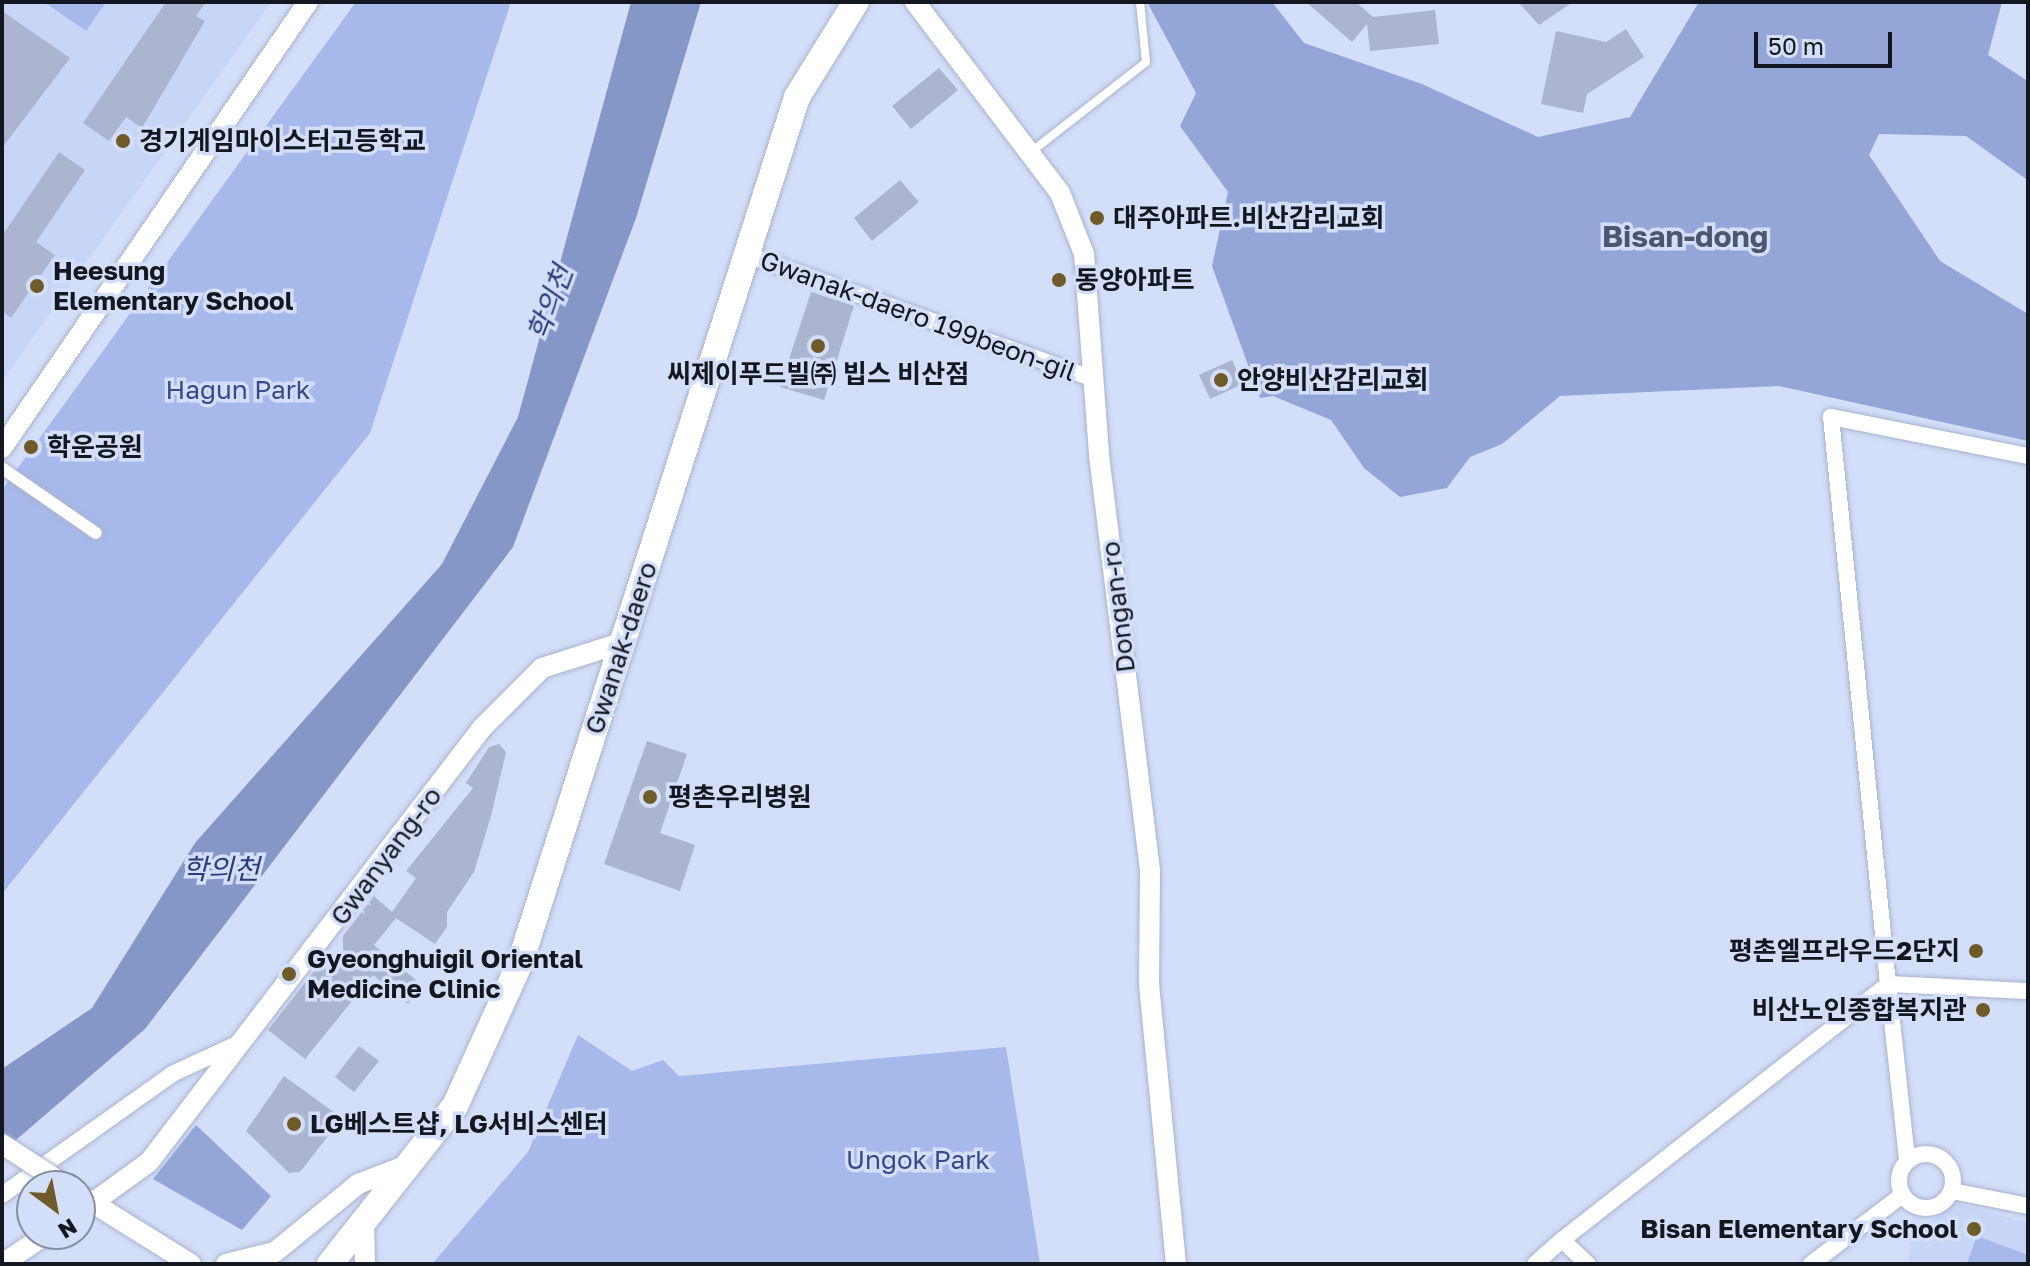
<!DOCTYPE html>
<html>
<head>
<meta charset="utf-8">
<style>
  body { margin:0 }
  #map { position:relative; width:2030px; height:1266px; overflow:hidden; background:#d3def9; font-family:"Golos Text","Noto Sans KR",sans-serif }
  div>[style] { position:absolute }
  .built>* { inset:0; background:#c7d5f7 }
  .green>* { inset:0; background:#a6b9ea }
  .forest>* { inset:0; background:#93a6d7 }
  .water>* { inset:0; background:#8497c7 }
  .building>* { inset:0; background:#abb5d0 }
  .roads { filter:drop-shadow(0 0 2px #a9b3ce) drop-shadow(0 0 2px #a9b3ce) }
  .service>* { height:8px; margin:-4px; padding:0 4px; transform-origin:4px; border-radius:4px; background:#fff }
  .pedestrian>* { height:12px; margin:-6px; padding:0 6px; transform-origin:6px; border-radius:6px; background:#fff }
  .minor>* { height:16px; margin:-8px; padding:0 8px; transform-origin:8px; border-radius:8px; background:#fff }
  .minor>.ring { margin:-8px; padding:0; box-sizing:content-box; background:none; border:16px solid #fff; border-radius:50% }
  .tertiary>* { height:20px; margin:-10px; padding:0 10px; transform-origin:10px; border-radius:10px; background:#fff }
  .primary>* { height:26px; margin:-13px; padding:0 13px; transform-origin:13px; border-radius:13px; background:#fff }
  .bridges { filter:drop-shadow(0 0 2px #a9b3ce) drop-shadow(0 0 2px #a9b3ce) }
  .tertiary-bridge>* { height:20px; margin:-10px; padding:0 10px; transform-origin:10px; border-radius:10px; background:#fff }
  .dots>* { width:22px; height:22px; translate:-50% -50%; box-sizing:border-box; border:4px solid #d3def9; border-radius:50% }
  span { translate:-50% -50%; white-space:nowrap; text-align:center; line-height:1.15; -webkit-text-stroke:7px #d3def9; paint-order:stroke }
  .poi-label { font-size:26px; color:#131720; font-weight:700 }
  .left { translate:0 -50%; text-align:left }
  .right { translate:-100% -50%; text-align:right }
  .street-label { font-size:26px; color:#131720 }
  .park-label { font-size:26px; color:#364a87 }
  .water-label { font-size:28px; color:#293c78; font-style:italic }
  .quarter-label { font-size:30px; color:#4d566d; font-weight:700 }
  .frame { position:absolute; inset:0; border:4px solid #131720; pointer-events:none }
  .north { position:absolute; left:16px; top:1170px; width:80px; height:80px; box-sizing:border-box; background:#d3def9; border:2px solid #868ea2; border-radius:50%; rotate:148deg; font-size:22px; font-weight:700; line-height:32px; text-align:center; color:#131720 }
  .north::after { content:''; display:block; margin:auto; width:28px; height:36px; background:#6f5b2a; clip-path:polygon(50% 0,100% 100%,50% 72%,0 100%) }
  .scale { position:absolute; left:1754px; top:32px; width:138px; height:36px; box-sizing:border-box; border:4px solid #131720; border-top:0; padding-left:10px; font-size:24px; line-height:28px; white-space:nowrap; color:#131720; -webkit-text-stroke:6px #d3def9; paint-order:stroke }
</style>
</head>
<body>
<div id="map">
  <div class="built">
    <div style="clip-path:polygon(2px 2px,271px 2px,2px 381px)"></div>
    <div style="clip-path:polygon(1956px 1203px,2028px 1223px,2028px 1264px,1908px 1264px,1911px 1235px)"></div>
  </div>
  <div class="green">
    <div style="clip-path:polygon(44px 2px,106px 2px,86px 31px)"></div>
    <div style="clip-path:polygon(356px 2px,511px 2px,370px 433px,2px 894px,2px 490px)"></div>
    <div style="clip-path:polygon(578px 1035px,632px 1071px,663px 1060px,679px 1076px,1006px 1047px,1040px 1264px,432px 1264px,528px 1152px)"></div>
    <div style="clip-path:polygon(1977px 1236px,2028px 1255px,2028px 1264px,1967px 1264px)"></div>
  </div>
  <div class="forest">
    <div style="clip-path:polygon(1147px 2px,1272px 2px,1304px 43px,1422px 84px,1538px 137px,1630px 117px,1699px 2px,2002px 2px,1988px 55px,2026px 80px,2026px 179px,1966px 136px,1879px 134px,1869px 155px,1940px 261px,2028px 314px,2028px 441px,1779px 386px,1560px 396px,1502px 444px,1470px 457px,1447px 488px,1400px 497px,1364px 468px,1331px 420px,1273px 396px,1260px 398px,1212px 266px,1228px 192px,1180px 126px,1196px 93px)"></div>
    <div style="clip-path:polygon(196px 1125px,271px 1196px,242px 1230px,153px 1179px)"></div>
  </div>
  <div class="water">
    <div style="clip-path:polygon(631px 2px,701px 2px,636px 218px,513px 547px,145px 1029px,2px 1152px,2px 1069px,92px 1008px,195px 843px,442px 564px,518px 417px)"></div>
  </div>
  <div class="building">
    <div style="clip-path:polygon(166px 2px,206px 2px,196px 16px,205px 21px,142px 128px,126px 117px,109px 141px,83px 123px)"></div>
    <div style="clip-path:polygon(1306px 2px,1356px 2px,1373px 17px,1435px 10px,1439px 44px,1370px 51px,1367px 24px,1352px 42px)"></div>
    <div style="clip-path:polygon(1518px 2px,1573px 2px,1539px 25px)"></div>
    <div style="clip-path:polygon(2px 11px,70px 58px,2px 148px)"></div>
    <div style="clip-path:polygon(1626px 29px,1644px 57px,1587px 94px,1583px 113px,1541px 104px,1556px 31px,1606px 42px)"></div>
    <div style="clip-path:polygon(939px 68px,958px 90px,911px 129px,892px 106px)"></div>
    <div style="clip-path:polygon(59px 152px,85px 170px,36px 242px,55px 255px,11px 318px,2px 311px,2px 236px)"></div>
    <div style="clip-path:polygon(900px 180px,919px 202px,872px 241px,854px 218px)"></div>
    <div style="clip-path:polygon(811px 292px,854px 306px,824px 400px,780px 387px)"></div>
    <div style="clip-path:polygon(1232px 360px,1243px 384px,1210px 399px,1199px 375px)"></div>
    <div style="clip-path:polygon(647px 741px,687px 754px,660px 833px,695px 845px,680px 891px,604px 864px)"></div>
    <div style="clip-path:polygon(499px 744px,506px 752px,491px 816px,474px 872px,447px 912px,447px 927px,435px 944px,396px 918px,374px 945px,423px 986px,408px 1004px,373px 975px,305px 1059px,268px 1030px,329px 952px,343px 964px,343px 936px,374px 896px,392px 912px,416px 878px,406px 871px,473px 788px,466px 783px,489px 747px)"></div>
    <div style="clip-path:polygon(359px 1046px,379px 1061px,354px 1092px,335px 1077px)"></div>
    <div style="clip-path:polygon(284px 1076px,342px 1118px,300px 1172px,289px 1173px,246px 1131px)"></div>
  </div>
  <div class="roads">
    <div class="service">
      <div style="left:1031px;top:152px;width:146px;rotate:-38deg"></div>
      <div style="left:1146px;top:62px;width:60px;rotate:-95.7deg"></div>
    </div>
    <div class="pedestrian">
      <div style="left:2px;top:468px;width:114px;rotate:34.7deg"></div>
    </div>
    <div class="minor">
      <div style="left:745px;top:254px;width:368px;rotate:19.7deg"></div>
      <div style="left:2028px;top:456px;width:201px;rotate:-168.8deg"></div>
      <div style="left:1831px;top:417px;width:570px;rotate:84.26deg"></div>
      <div style="left:1888px;top:984px;width:140px;rotate:2.9deg"></div>
      <div style="left:1888px;top:984px;width:177px;rotate:83.8deg"></div>
      <div class="ring" style="left:1899px;top:1154px;width:38px;height:38px"></div>
      <div style="left:1952px;top:1191px;width:77px;rotate:11.2deg"></div>
      <div style="left:2px;top:1195px;width:209px;rotate:-35.4deg"></div>
      <div style="left:172px;top:1074px;width:74px;rotate:-24.8deg"></div>
      <div style="left:1562px;top:1240px;width:415px;rotate:-38.1deg"></div>
      <div style="left:1535px;top:1264px;width:36px;rotate:-42deg"></div>
      <div style="left:1562px;top:1240px;width:35px;rotate:43deg"></div>
      <div style="left:1811px;top:1264px;width:113px;rotate:-37.1deg"></div>
    </div>
    <div class="tertiary">
      <div style="left:915px;top:2px;width:240px;rotate:52.8deg"></div>
      <div style="left:1060px;top:193px;width:66px;rotate:68.5deg"></div>
      <div style="left:1084px;top:254px;width:202px;rotate:85.7deg"></div>
      <div style="left:1099px;top:455px;width:420px;rotate:83deg"></div>
      <div style="left:1150px;top:872px;width:112px;rotate:90.5deg"></div>
      <div style="left:1149px;top:984px;width:281px;rotate:84.5deg"></div>
      <div style="left:2px;top:448px;width:541px;rotate:-55.55deg"></div>
      <div style="left:80px;top:1195px;width:131px;rotate:31.9deg"></div>
      <div style="left:80px;top:1212px;width:85px;rotate:-35.9deg"></div>
      <div style="left:149px;top:1162px;width:547px;rotate:-52.5deg"></div>
      <div style="left:482px;top:728px;width:85px;rotate:-45deg"></div>
      <div style="left:542px;top:668px;width:83px;rotate:-17.6deg"></div>
      <div style="left:364px;top:1223px;width:41px;rotate:88.6deg"></div>
      <div style="left:2px;top:1264px;width:54px;rotate:-33.7deg"></div>
      <div style="left:226px;top:1264px;width:50px;rotate:-13.8deg"></div>
      <div style="left:275px;top:1252px;width:107px;rotate:-39.3deg"></div>
      <div style="left:358px;top:1184px;width:56px;rotate:-21deg"></div>
    </div>
    <div class="primary">
      <div style="left:330px;top:1264px;width:201px;rotate:-51.7deg"></div>
      <div style="left:455px;top:1106px;width:157px;rotate:-65.6deg"></div>
      <div style="left:520px;top:963px;width:909px;rotate:-72.26deg"></div>
      <div style="left:797px;top:97px;width:112px;rotate:-58.2deg"></div>
    </div>
  </div>
  <div class="bridges">
    <div class="tertiary-bridge">
      <div style="left:2px;top:1144px;width:62px;rotate:33.2deg"></div>
    </div>
  </div>
  <div class="dots">
    <div style="left:123px;top:141px;background:#6f5b2a"></div>
    <div style="left:1097px;top:218px;background:#6f5b2a"></div>
    <div style="left:1059px;top:280px;background:#6f5b2a"></div>
    <div style="left:37px;top:286px;background:#6f5b2a"></div>
    <div style="left:818px;top:346px;background:#6f5b2a"></div>
    <div style="left:1221px;top:380px;background:#6f5b2a"></div>
    <div style="left:31px;top:447px;background:#6f5b2a"></div>
    <div style="left:650px;top:797px;background:#6f5b2a"></div>
    <div style="left:1976px;top:951px;background:#6f5b2a"></div>
    <div style="left:289px;top:974px;background:#6f5b2a"></div>
    <div style="left:1983px;top:1010px;background:#6f5b2a"></div>
    <div style="left:294px;top:1124px;background:#6f5b2a"></div>
    <div style="left:1974px;top:1229px;background:#6f5b2a"></div>
  </div>
  <div class="poi-label">
    <span class="left" style="left:139px;top:141px">경기게임마이스터고등학교</span>
    <span class="left" style="left:1113px;top:218px">대주아파트.비산감리교회</span>
    <span class="left" style="left:53px;top:286px">Heesung<br>Elementary School</span>
    <span class="left" style="left:1075px;top:280px">동양아파트</span>
    <span style="left:818px;top:374px">씨제이푸드빌㈜ 빕스 비산점</span>
    <span class="left" style="left:1237px;top:380px">안양비산감리교회</span>
    <span class="left" style="left:47px;top:447px">학운공원</span>
    <span class="left" style="left:668px;top:797px">평촌우리병원</span>
    <span class="right" style="left:1960px;top:951px">평촌엘프라우드2단지</span>
    <span class="left" style="left:307px;top:974px">Gyeonghuigil Oriental<br>Medicine Clinic</span>
    <span class="right" style="left:1967px;top:1010px">비산노인종합복지관</span>
    <span class="left" style="left:310px;top:1124px">LG베스트샵, LG서비스센터</span>
    <span class="right" style="left:1958px;top:1229px">Bisan Elementary School</span>
  </div>
  <div class="street-label">
    <span style="left:918px;top:316px;rotate:20deg">Gwanak-daero 199beon-gil</span>
    <span style="left:1118px;top:607px;rotate:-97deg">Dongan-ro</span>
    <span style="left:621px;top:648px;rotate:-72deg">Gwanak-daero</span>
    <span style="left:386px;top:856px;rotate:-53deg">Gwanyang-ro</span>
  </div>
  <div class="park-label">
    <span style="left:238px;top:390px">Hagun Park</span>
    <span style="left:918px;top:1160px">Ungok Park</span>
  </div>
  <div class="water-label">
    <span style="left:550px;top:303px;rotate:-69deg">학의천</span>
    <span style="left:221px;top:869px">학의천</span>
  </div>
  <div class="quarter-label">
    <span style="left:1685px;top:236px">Bisan-dong</span>
  </div>
  <div class="frame"></div>
  <div class="north">N</div>
  <div class="scale">50 m</div>
</div>
</body>
</html>
